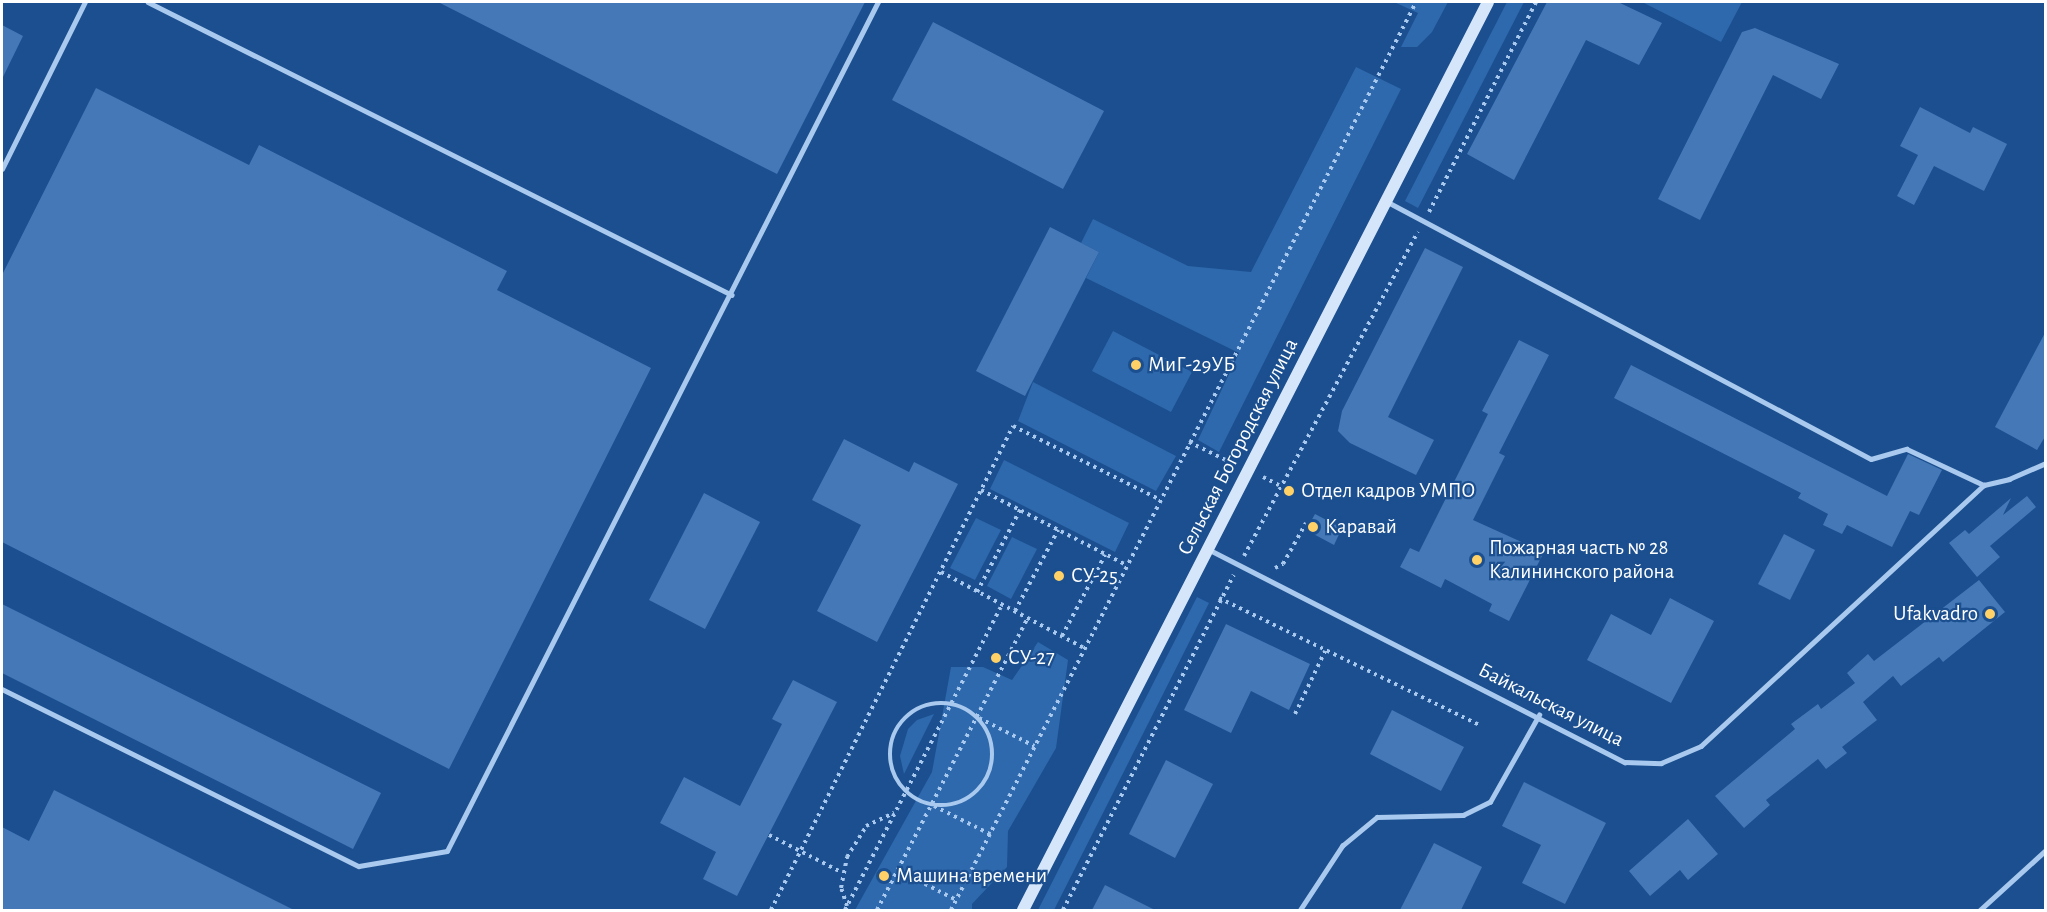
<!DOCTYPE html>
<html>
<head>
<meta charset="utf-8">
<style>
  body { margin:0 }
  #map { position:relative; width:2047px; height:912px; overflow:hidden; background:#1b4f8f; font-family:"Alegreya Sans",sans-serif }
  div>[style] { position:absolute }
  .green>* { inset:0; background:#2e69ad }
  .building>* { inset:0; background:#4478b7 }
  .path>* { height:4px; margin-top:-2px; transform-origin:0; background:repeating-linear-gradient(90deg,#a9c9ee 0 3px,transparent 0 7.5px) }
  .path>.ring { margin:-2px; padding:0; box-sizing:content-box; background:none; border:4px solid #a9c9ee; border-radius:50% }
  .lane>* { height:4.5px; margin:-2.25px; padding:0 2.25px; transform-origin:2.25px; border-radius:2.25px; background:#a9c9ee }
  .secondary>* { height:12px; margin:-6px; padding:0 6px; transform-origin:6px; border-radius:6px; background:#d6e6fa }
  .dots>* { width:16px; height:16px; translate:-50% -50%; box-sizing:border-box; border:3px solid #1b4f8f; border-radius:50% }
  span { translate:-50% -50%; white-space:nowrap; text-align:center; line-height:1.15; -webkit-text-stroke:4.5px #1b4f8f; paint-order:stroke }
  .poi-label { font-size:21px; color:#fff }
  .left { translate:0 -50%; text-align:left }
  .right { translate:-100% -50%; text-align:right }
  .street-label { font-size:21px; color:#fff }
  .frame { position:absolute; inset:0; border:3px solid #fff; pointer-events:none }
</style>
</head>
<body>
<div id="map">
  <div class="green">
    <div style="clip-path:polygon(1394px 2px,1448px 2px,1432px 32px,1417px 47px,1401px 47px,1418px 13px)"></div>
    <div style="clip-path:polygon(1507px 2px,1524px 2px,1418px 208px,1405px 201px)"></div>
    <div style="clip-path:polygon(1642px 2px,1742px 2px,1721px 42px)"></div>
    <div style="clip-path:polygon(1356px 67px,1401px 89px,1219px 452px,1198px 440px,1239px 353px,1086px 278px,1099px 252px,1081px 243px,1093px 219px,1188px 266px,1251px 272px)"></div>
    <div style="clip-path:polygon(1113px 331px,1192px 372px,1171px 412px,1092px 371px)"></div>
    <div style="clip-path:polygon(1033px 382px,1176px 456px,1156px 491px,1018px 421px)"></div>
    <div style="clip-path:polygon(1004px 460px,1129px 523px,1115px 552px,990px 489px)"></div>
    <div style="clip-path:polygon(976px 518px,1001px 530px,975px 580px,950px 568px)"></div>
    <div style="clip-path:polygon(1012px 537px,1037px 549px,1011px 599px,987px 586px)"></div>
    <div style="clip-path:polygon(1197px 597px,1209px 603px,1054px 910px,1038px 910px)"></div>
    <div style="clip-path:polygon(1038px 642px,1068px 660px,1056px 748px,1008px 831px,1007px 867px,972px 904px,972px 910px,855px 910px,932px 772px,951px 667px,983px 667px,1012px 680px)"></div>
    <div style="clip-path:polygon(934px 714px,904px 774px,900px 756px,908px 729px,917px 720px)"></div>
  </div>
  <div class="building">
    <div style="clip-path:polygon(438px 2px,865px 2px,777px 174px)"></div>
    <div style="clip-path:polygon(1547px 2px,1618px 2px,1662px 23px,1639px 65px,1586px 40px,1514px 180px,1467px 154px)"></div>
    <div style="clip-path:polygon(933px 22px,1104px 111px,1063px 189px,892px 100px)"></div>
    <div style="clip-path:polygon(2px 25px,23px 36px,2px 79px)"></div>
    <div style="clip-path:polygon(1755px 28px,1839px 64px,1821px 99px,1773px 75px,1700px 220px,1658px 199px,1742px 32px)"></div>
    <div style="clip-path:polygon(96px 88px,249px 165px,259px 145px,507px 271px,497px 290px,651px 368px,449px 769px,2px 542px,2px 275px)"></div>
    <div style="clip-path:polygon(1920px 107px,1970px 133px,1973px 127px,2007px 144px,1984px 191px,1934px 166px,1914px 205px,1897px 196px,1918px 155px,1900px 146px)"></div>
    <div style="clip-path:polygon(1050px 227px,1099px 252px,1025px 396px,976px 371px)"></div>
    <div style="clip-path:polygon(1425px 248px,1463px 267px,1388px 417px,1434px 440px,1416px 475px,1350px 443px,1338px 431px,1342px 411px)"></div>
    <div style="clip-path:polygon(2046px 331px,2046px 435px,2037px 450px,1995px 427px)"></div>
    <div style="clip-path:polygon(1519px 340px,1549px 355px,1499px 453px,1505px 456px,1473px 520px,1544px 552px,1509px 621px,1489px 611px,1492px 604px,1445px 579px,1441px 588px,1400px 567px,1410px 548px,1419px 552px,1488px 414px,1482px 411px)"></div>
    <div style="clip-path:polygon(1631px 365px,1887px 496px,1908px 454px,1942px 470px,1919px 515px,1910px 511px,1892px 547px,1847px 525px,1842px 534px,1823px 525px,1828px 514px,1798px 498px,1801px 493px,1614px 398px)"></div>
    <div style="clip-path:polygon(844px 439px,909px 472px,914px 462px,958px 484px,877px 642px,817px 611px,861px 525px,812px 500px)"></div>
    <div style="clip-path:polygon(704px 493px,760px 522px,705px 629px,649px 600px)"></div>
    <div style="clip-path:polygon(2027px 496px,2036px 507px,1990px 546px,2000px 557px,1977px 577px,1949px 543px,1965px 530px,1969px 534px,2011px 498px,2003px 515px)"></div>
    <div style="clip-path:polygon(1315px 514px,1342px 528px,1334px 545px,1306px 530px)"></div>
    <div style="clip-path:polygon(1784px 534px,1815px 550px,1790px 600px,1758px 584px)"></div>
    <div style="clip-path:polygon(1979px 580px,2005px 612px,1943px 662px,1939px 657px,1901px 686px,1893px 676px,1863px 702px,1877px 720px,1842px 747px,1847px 753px,1826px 769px,1818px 759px,1766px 800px,1770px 805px,1744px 828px,1715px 796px,1795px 729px,1791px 724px,1818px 704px,1821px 709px,1855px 683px,1847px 673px,1868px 654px,1874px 661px)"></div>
    <div style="clip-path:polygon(1670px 598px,1714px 621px,1671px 703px,1587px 660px,1611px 614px,1651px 635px)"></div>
    <div style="clip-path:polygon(2px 604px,381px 793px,353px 849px,2px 673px)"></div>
    <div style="clip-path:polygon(1226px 624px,1310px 664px,1289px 710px,1251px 691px,1231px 733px,1184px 710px)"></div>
    <div style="clip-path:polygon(793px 680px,837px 702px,737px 896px,703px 879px,716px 852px,660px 823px,684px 777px,740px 806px,782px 724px,772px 719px)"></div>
    <div style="clip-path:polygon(1392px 710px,1464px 747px,1441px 791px,1370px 754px)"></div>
    <div style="clip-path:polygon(1166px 760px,1213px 784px,1175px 858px,1129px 834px)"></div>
    <div style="clip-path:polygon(1524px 782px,1606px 823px,1565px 904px,1522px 883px,1541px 845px,1502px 826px)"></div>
    <div style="clip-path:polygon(54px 790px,294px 910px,2px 910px,2px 827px,29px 841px)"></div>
    <div style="clip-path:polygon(1688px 819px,1718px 854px,1688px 880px,1680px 870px,1650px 896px,1629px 871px)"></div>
    <div style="clip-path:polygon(1434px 843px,1482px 867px,1461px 910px,1400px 910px)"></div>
    <div style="clip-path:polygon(1105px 885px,1155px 910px,1092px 910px)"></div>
  </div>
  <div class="path">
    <div style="left:1429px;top:212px;width:236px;rotate:-63deg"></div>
    <div style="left:1189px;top:442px;width:50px;rotate:26.1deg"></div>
    <div style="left:1263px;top:477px;width:18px;rotate:27deg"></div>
    <div style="left:981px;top:490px;width:163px;rotate:27.3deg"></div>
    <div style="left:1244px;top:556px;width:368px;rotate:-61.8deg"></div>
    <div style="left:1275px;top:568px;width:9px;rotate:-27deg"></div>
    <div style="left:1283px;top:564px;width:47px;rotate:-60.7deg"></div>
    <div style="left:941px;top:572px;width:162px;rotate:28deg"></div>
    <div style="left:977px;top:592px;width:93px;rotate:-62.3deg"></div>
    <div style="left:1219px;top:598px;width:292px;rotate:26deg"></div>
    <div style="left:1015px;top:611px;width:92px;rotate:-62deg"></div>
    <div style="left:1062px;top:636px;width:92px;rotate:-62deg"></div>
    <div class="ring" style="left:890px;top:703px;width:98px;height:98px"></div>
    <div style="left:1295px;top:714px;width:70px;rotate:-64.5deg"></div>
    <div style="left:979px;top:718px;width:62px;rotate:27deg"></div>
    <div style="left:934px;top:806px;width:63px;rotate:26.6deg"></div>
    <div style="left:769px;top:835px;width:81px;rotate:27.2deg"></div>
    <div style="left:898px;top:870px;width:65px;rotate:27.3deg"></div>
    <div style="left:847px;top:906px;width:19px;rotate:-108deg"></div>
    <div style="left:841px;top:888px;width:32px;rotate:-79deg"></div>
    <div style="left:847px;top:857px;width:36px;rotate:-58deg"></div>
    <div style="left:866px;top:826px;width:31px;rotate:-25deg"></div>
    <div style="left:771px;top:910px;width:541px;rotate:-63.43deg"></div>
    <div style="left:1013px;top:426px;width:163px;rotate:26.6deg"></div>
    <div style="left:845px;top:910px;width:344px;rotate:-62.8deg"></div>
    <div style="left:877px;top:910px;width:329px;rotate:-62.7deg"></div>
    <div style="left:951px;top:910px;width:1020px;rotate:-62.88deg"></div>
    <div style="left:1063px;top:910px;width:376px;rotate:-63deg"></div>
  </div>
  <div class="lane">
    <div style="left:148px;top:2px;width:653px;rotate:26.64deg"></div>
    <div style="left:2px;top:169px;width:186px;rotate:-63.6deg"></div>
    <div style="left:1386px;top:201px;width:549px;rotate:28.01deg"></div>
    <div style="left:1871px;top:459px;width:37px;rotate:-16deg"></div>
    <div style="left:1907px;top:449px;width:85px;rotate:25.1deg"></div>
    <div style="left:1984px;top:485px;width:26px;rotate:-13deg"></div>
    <div style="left:2009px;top:479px;width:40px;rotate:-23.4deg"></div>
    <div style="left:1210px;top:550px;width:466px;rotate:27.1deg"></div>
    <div style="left:1625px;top:762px;width:36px;rotate:2deg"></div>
    <div style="left:1661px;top:763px;width:43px;rotate:-23deg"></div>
    <div style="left:1701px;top:746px;width:385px;rotate:-42.7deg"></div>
    <div style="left:2px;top:689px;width:398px;rotate:26.4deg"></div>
    <div style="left:359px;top:866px;width:89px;rotate:-9.7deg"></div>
    <div style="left:447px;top:851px;width:952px;rotate:-63.09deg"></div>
    <div style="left:1300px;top:910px;width:77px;rotate:-56.7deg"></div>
    <div style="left:1342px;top:846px;width:45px;rotate:-39.6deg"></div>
    <div style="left:1377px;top:817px;width:86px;rotate:-1.3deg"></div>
    <div style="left:1463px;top:815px;width:30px;rotate:-26deg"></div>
    <div style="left:1490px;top:802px;width:100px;rotate:-60.6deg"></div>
    <div style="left:1980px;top:910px;width:89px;rotate:-42.3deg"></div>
  </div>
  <div class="secondary">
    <div style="left:1023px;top:910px;width:1020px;rotate:-62.88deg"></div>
  </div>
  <div class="dots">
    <div style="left:1136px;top:365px;background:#ffd166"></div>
    <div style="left:1289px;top:491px;background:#ffd166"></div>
    <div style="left:1313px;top:527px;background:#ffd166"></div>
    <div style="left:1477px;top:560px;background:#ffd166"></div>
    <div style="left:1059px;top:576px;background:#ffd166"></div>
    <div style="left:1990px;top:614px;background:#ffd166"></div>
    <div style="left:996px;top:658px;background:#ffd166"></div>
    <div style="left:884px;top:876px;background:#ffd166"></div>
  </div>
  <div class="poi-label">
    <span class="left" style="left:1148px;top:365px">МиГ-29УБ</span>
    <span class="left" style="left:1301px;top:491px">Отдел кадров УМПО</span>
    <span class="left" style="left:1325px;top:527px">Каравай</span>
    <span class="left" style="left:1489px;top:560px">Пожарная часть № 28<br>Калининского района</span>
    <span class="left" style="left:1071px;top:576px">СУ-25</span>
    <span class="right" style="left:1978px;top:614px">Ufakvadro</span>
    <span class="left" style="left:1008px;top:658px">СУ-27</span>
    <span class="left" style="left:896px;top:876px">Машина времени</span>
  </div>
  <div class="street-label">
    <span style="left:1238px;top:447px;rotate:-63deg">Сельская Богородская улица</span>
    <span style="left:1551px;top:705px;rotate:27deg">Байкальская улица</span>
  </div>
  <div class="frame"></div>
</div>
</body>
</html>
